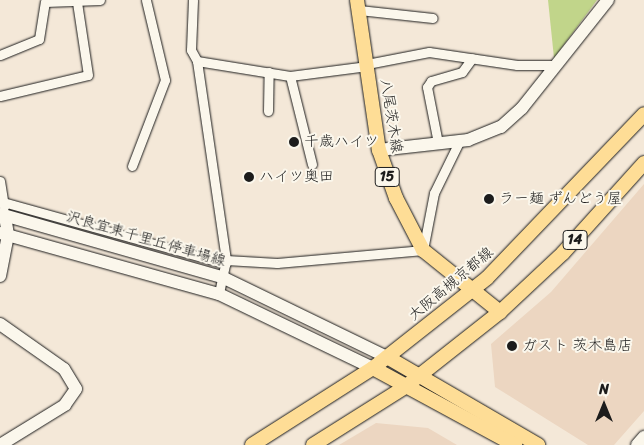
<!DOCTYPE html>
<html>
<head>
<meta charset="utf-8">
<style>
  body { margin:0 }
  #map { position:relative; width:644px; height:445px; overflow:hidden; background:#f4e8d8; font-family:Sriracha,"Klee One",sans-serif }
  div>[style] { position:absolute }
  .built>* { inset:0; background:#ecd6c1 }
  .green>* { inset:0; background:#c1d58a }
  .roads { filter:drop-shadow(0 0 1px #1c1c1c) drop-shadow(0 0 1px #1c1c1c) }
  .street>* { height:9px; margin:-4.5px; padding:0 4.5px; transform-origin:4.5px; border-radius:4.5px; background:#fbf7ec }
  .secondary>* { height:12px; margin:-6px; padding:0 6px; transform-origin:6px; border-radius:6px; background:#fbf7ec }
  .primary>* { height:14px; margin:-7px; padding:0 7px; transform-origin:7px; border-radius:7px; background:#fedd96 }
  .dots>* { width:14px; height:14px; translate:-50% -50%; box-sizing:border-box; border:2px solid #fbf7ec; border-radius:50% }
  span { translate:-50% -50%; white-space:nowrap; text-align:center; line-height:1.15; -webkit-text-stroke:4px #fbf7ec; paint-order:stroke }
  .shield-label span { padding:1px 4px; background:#fbf7ec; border:1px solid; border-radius:4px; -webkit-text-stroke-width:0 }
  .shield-label { font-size:14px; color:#1c1c1c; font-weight:700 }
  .street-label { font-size:15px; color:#1c1c1c }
  .poi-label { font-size:15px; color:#1c1c1c }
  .left { translate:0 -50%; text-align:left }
  .north { position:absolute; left:579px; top:380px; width:50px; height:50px; -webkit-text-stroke:4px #fbf7ec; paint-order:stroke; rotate:0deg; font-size:14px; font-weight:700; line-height:20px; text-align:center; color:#1c1c1c }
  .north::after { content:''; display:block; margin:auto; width:18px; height:22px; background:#1c1c1c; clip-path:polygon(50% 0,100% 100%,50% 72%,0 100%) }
</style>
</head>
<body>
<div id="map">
  <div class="built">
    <div style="clip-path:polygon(644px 184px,644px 411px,614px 445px,588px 445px,495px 387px,491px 344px,551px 292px)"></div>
    <div style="clip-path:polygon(376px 423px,428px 428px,457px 445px,339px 445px)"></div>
  </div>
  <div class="green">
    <div style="clip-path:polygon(548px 0,597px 0,554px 58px)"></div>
  </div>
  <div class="roads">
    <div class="street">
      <div style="left:193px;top:0;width:50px;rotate:92.3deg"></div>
      <div style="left:191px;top:50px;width:13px;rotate:61deg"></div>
      <div style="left:197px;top:61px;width:201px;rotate:81.7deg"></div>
      <div style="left:226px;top:260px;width:35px;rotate:102deg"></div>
      <div style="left:359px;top:10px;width:74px;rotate:6.2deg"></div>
      <div style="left:0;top:55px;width:42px;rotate:-22.3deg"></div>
      <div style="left:39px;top:39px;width:37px;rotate:-81deg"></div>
      <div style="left:45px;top:2px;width:55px;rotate:-2.1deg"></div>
      <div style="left:197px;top:61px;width:94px;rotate:9.2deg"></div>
      <div style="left:290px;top:76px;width:78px;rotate:-7.4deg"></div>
      <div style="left:367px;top:64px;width:63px;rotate:-11deg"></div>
      <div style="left:429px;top:52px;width:89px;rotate:8.4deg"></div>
      <div style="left:517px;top:65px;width:39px"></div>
      <div style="left:290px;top:76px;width:91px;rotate:76deg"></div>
      <div style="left:0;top:96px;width:90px;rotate:-13.4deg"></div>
      <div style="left:88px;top:75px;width:74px;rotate:-98.6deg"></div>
      <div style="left:268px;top:111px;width:39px;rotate:-89deg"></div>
      <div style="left:438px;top:143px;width:57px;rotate:-101.1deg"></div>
      <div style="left:427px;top:87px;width:7px;rotate:-56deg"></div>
      <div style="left:431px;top:81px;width:32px;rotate:-16deg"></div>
      <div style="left:462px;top:72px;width:17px;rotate:-54deg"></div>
      <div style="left:132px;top:166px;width:92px;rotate:-69deg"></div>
      <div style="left:165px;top:80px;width:82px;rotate:-103.4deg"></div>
      <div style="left:0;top:181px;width:26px;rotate:81deg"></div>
      <div style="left:3px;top:202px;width:231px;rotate:15.5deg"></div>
      <div style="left:226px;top:260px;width:51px;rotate:3.4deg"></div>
      <div style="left:277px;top:263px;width:147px;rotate:-5.1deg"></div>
      <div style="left:423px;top:250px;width:58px;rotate:-79.1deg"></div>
      <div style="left:434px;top:193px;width:57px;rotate:-63.9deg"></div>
    </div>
    <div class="secondary">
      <div style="left:379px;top:150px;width:90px;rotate:-6.4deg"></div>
      <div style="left:468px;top:140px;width:35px;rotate:-22deg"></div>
      <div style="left:501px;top:127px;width:28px;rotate:-42deg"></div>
      <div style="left:522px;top:108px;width:138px;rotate:-51.5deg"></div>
      <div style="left:0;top:214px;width:233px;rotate:15.9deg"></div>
      <div style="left:224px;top:278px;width:181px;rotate:25.9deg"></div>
      <div style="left:0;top:233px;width:227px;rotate:15.6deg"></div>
      <div style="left:219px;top:294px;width:171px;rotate:25.7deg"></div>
      <div style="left:0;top:276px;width:42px;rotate:-79deg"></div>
      <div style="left:8px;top:235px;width:20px;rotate:-99deg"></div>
      <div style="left:0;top:324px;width:78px;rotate:35.1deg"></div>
      <div style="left:64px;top:369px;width:23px;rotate:59deg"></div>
      <div style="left:76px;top:389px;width:19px;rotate:125deg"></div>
      <div style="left:65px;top:405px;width:76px;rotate:148.4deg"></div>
      <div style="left:637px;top:445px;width:11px;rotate:-49deg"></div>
    </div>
    <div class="primary">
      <div style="left:357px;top:0;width:152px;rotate:81.7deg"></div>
      <div style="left:379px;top:150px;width:51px;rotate:70.5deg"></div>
      <div style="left:396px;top:198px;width:59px;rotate:62.6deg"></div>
      <div style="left:423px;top:250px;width:99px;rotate:38.8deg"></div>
      <div style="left:387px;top:357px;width:175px;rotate:30.2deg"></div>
      <div style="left:373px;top:368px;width:162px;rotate:28.5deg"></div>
      <div style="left:252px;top:445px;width:143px;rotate:-32.5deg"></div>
      <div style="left:373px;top:368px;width:145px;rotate:-38.3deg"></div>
      <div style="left:487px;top:278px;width:227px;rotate:-46.2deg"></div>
      <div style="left:313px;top:445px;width:109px;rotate:-32.2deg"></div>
      <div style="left:405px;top:387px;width:121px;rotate:-38.3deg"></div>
      <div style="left:500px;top:312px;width:86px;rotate:-43.1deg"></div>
      <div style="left:563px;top:253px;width:121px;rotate:-48deg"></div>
    </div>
  </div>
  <div class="dots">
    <div style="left:294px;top:142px;background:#1c1c1c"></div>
    <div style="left:249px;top:177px;background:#1c1c1c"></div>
    <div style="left:489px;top:199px;background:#1c1c1c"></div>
    <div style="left:512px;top:346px;background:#1c1c1c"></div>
  </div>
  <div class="shield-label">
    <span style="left:387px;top:177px">15</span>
    <span style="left:575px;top:240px">14</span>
  </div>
  <div class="street-label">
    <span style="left:391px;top:116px;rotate:81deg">八尾茨木線</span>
    <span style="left:146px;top:239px;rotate:16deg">沢良宜東千里丘停車場線</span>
    <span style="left:451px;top:284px;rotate:-40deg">大阪高槻京都線</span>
  </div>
  <div class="poi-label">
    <span class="left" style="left:304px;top:142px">千歳ハイツ</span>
    <span class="left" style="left:259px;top:177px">ハイツ奥田</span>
    <span class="left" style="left:499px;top:199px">ラー麺 ずんどう屋</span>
    <span class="left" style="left:522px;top:346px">ガスト 茨木島店</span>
  </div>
  <div class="north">N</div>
</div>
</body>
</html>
